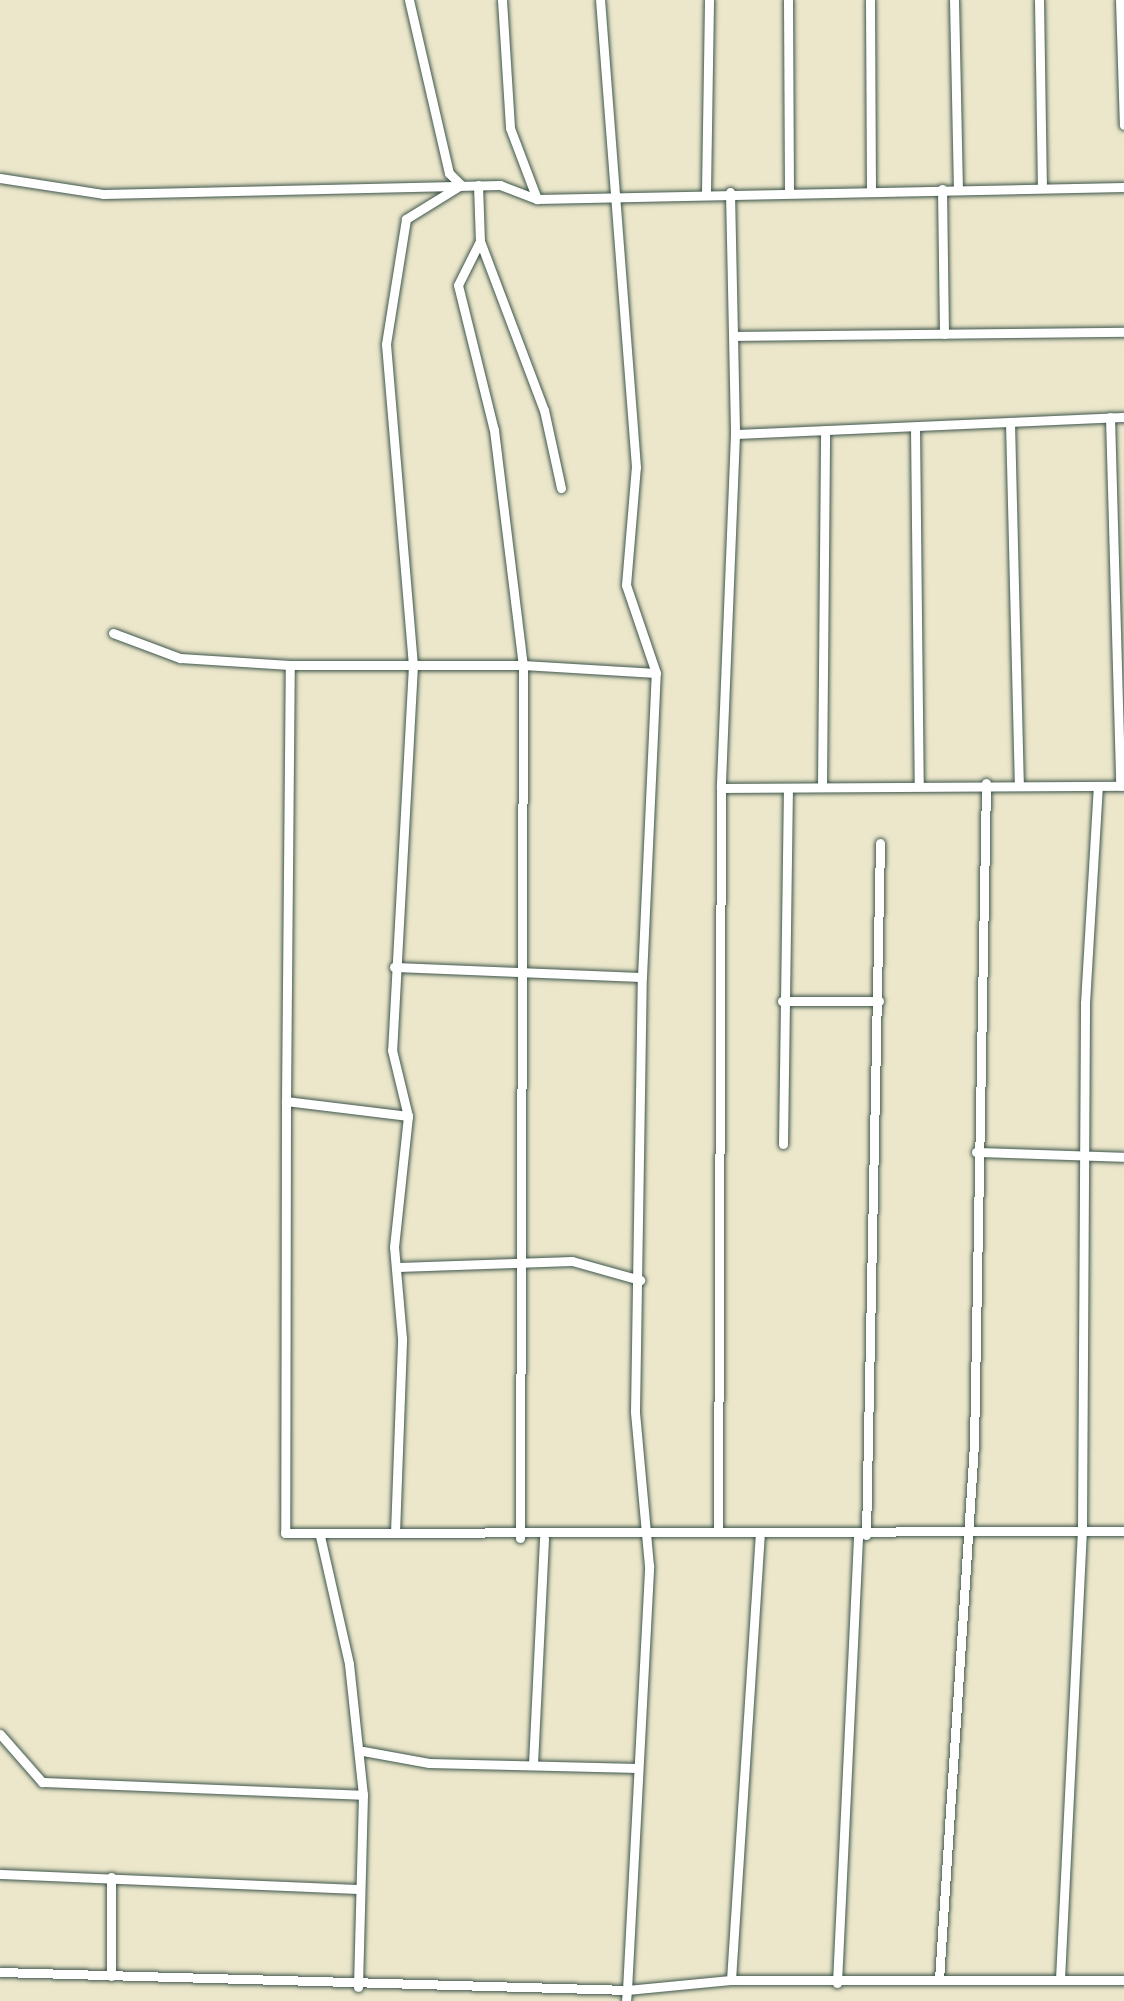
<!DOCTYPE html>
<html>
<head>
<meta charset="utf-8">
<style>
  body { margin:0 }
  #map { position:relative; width:1124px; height:2001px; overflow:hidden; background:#ece7cb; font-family:Caveat,sans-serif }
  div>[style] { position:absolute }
  .roads { filter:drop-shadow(0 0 2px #3e564b) drop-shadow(0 0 2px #3e564b) }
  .minor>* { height:9px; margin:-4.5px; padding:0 4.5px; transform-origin:4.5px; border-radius:4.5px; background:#fff }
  span { translate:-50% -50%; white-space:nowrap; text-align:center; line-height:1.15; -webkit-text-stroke:8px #fff; paint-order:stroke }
</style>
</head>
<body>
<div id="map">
  <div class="roads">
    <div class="minor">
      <div style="left:409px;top:0;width:178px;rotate:77deg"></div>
      <div style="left:449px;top:173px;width:17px;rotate:45deg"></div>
      <div style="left:461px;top:185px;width:65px;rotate:148.3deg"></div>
      <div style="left:406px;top:219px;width:127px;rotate:99.1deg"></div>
      <div style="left:386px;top:344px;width:322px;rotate:85.2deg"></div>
      <div style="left:413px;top:665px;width:386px;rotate:93.1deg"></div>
      <div style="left:392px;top:1050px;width:68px;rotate:76.4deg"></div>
      <div style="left:408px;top:1116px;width:123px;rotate:-173deg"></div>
      <div style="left:286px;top:1101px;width:436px;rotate:-89.5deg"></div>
      <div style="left:290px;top:665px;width:233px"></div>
      <div style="left:523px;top:665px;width:133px;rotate:3.4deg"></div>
      <div style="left:502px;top:0;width:128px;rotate:86.4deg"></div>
      <div style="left:510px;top:128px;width:76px;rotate:69.2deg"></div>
      <div style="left:788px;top:0;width:190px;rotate:89.7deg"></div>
      <div style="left:870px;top:0;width:189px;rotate:89.7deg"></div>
      <div style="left:954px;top:0;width:189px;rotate:88.8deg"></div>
      <div style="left:1039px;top:0;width:187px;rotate:89.1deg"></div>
      <div style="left:1120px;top:0;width:125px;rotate:88.2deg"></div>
      <div style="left:0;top:178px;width:104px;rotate:8.8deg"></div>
      <div style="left:103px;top:194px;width:397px;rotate:-1.3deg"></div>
      <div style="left:500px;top:185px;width:40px;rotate:21deg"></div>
      <div style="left:537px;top:199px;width:587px;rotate:-1.17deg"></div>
      <div style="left:478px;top:185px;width:56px;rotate:88deg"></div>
      <div style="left:480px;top:241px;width:181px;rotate:69.3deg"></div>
      <div style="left:544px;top:410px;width:80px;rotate:77.7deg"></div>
      <div style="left:942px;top:189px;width:145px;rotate:89.2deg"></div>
      <div style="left:706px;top:192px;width:192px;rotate:-89.1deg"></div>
      <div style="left:730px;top:192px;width:242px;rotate:88.8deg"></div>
      <div style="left:735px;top:434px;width:354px;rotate:92.3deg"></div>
      <div style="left:721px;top:788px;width:403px;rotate:-0.3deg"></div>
      <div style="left:480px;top:241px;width:49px;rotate:116.6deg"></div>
      <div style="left:458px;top:285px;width:149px;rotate:76.1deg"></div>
      <div style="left:494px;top:430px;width:237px;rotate:83deg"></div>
      <div style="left:523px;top:665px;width:873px;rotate:90.2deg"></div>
      <div style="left:733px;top:336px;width:391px;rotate:-0.6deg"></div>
      <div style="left:1110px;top:417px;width:369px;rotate:88.4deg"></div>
      <div style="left:1010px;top:422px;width:360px;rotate:88.6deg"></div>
      <div style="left:915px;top:427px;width:358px;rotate:89.4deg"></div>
      <div style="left:735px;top:434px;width:389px;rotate:-2.5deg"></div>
      <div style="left:113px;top:633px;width:72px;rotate:20.5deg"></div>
      <div style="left:180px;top:658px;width:110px;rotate:3.6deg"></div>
      <div style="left:822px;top:787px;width:357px;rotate:-89.5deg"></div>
      <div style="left:394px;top:967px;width:248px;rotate:2.3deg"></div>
      <div style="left:642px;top:977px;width:304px;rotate:-87.4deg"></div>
      <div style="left:656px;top:673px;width:93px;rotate:-108.8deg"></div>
      <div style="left:626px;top:585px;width:118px;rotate:-85.2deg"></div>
      <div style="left:636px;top:467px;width:468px;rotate:-94.4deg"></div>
      <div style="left:782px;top:1001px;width:97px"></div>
      <div style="left:286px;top:1101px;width:432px;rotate:90.1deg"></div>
      <div style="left:285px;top:1533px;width:839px;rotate:-0.14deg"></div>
      <div style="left:783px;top:1144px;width:356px;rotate:-89.2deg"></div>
      <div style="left:976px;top:1152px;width:148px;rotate:1.9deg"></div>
      <div style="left:398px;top:1267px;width:174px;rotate:-2deg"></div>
      <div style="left:572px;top:1261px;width:71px;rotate:15.6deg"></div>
      <div style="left:718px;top:1531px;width:743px;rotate:-89.77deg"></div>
      <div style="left:395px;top:1533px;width:195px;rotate:-87.9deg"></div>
      <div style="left:402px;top:1338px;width:91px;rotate:-95deg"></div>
      <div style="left:394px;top:1247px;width:132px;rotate:-83.9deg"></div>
      <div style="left:866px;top:1535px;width:692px;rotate:-88.84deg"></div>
      <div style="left:320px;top:1536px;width:131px;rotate:77.2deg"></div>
      <div style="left:349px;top:1664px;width:132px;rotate:83.9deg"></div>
      <div style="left:0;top:1734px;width:64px;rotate:48.8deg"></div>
      <div style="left:42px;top:1782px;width:321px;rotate:2.3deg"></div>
      <div style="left:363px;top:1795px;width:192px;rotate:91.5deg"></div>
      <div style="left:363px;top:1751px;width:67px;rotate:10.3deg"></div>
      <div style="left:429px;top:1763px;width:209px;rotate:1.4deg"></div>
      <div style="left:533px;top:1764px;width:226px;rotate:-87.2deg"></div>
      <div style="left:0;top:1874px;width:359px;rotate:2.4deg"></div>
      <div style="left:111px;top:1877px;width:99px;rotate:90deg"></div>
      <div style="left:0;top:1972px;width:627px;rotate:1.64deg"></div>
      <div style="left:627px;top:1990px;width:425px;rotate:-87deg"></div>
      <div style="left:649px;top:1566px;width:155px;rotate:-95.2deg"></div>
      <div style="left:635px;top:1412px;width:435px;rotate:-89.1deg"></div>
      <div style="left:1060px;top:1979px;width:450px;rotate:-87.2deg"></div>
      <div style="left:1082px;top:1530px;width:527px;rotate:-89.67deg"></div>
      <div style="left:1085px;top:1003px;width:217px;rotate:-86.6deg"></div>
      <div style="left:731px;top:1980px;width:448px;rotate:-86.3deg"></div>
      <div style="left:939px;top:1980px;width:536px;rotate:-86.26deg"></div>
      <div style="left:974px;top:1445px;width:662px;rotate:-88.96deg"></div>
      <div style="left:837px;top:1983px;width:448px;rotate:-87.3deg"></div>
      <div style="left:626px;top:2001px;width:11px;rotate:-85deg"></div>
      <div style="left:627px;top:1990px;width:104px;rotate:-5.5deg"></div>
      <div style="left:731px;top:1980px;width:393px"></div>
    </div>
  </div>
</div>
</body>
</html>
